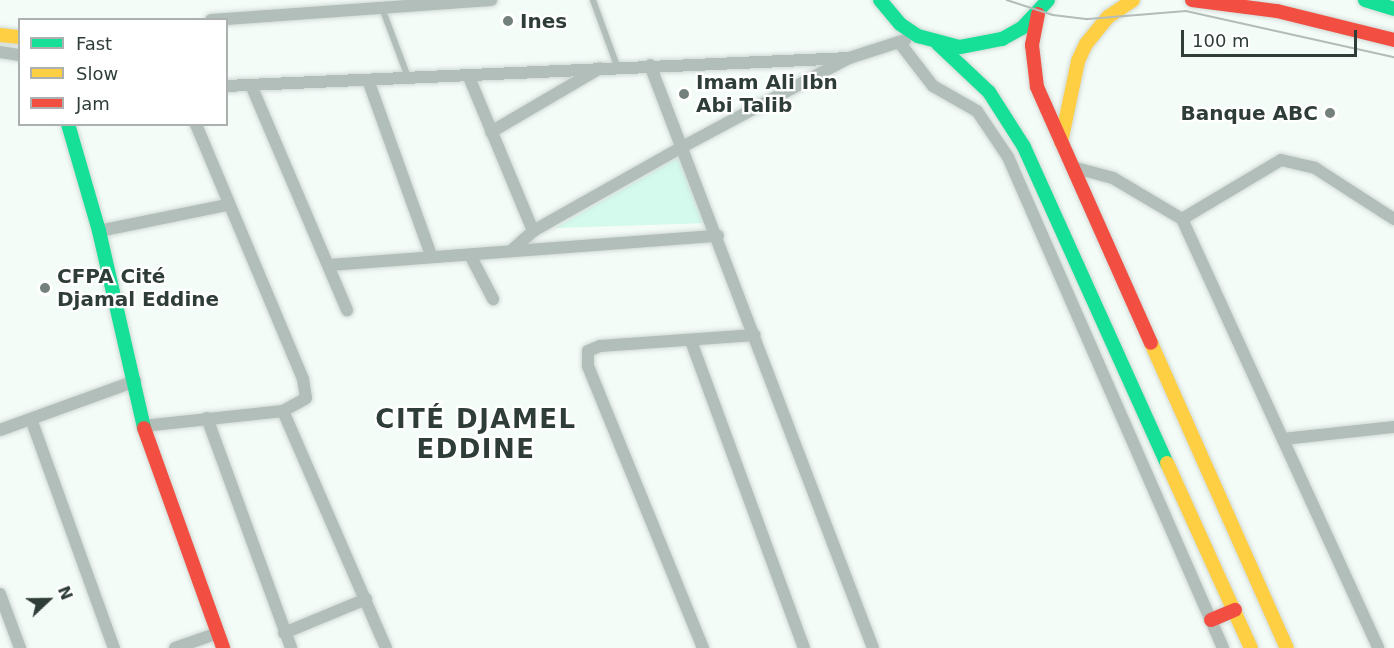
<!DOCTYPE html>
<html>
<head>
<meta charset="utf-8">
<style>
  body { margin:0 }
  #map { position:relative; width:1394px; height:648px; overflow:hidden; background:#f4fcf8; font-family:"DejaVu Sans",sans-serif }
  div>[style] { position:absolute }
  .green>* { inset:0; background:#d3faec }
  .roads { filter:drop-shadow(0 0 2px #d1d9d5) drop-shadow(0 0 2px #d1d9d5) }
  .lane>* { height:6px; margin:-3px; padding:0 3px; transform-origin:3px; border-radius:3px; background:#b2beb9 }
  .street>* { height:12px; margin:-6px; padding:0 6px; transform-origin:6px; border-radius:6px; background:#b2beb9 }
  .fast>* { height:14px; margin:-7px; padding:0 7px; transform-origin:7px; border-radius:7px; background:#16e098 }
  .slow>* { height:14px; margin:-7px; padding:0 7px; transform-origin:7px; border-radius:7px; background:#ffcf43 }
  .jam>* { height:14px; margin:-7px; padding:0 7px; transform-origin:7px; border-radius:7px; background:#f24e42 }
  .tram>* { height:1.5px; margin:-0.75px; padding:0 0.75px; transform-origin:0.75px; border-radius:0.75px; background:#b3bcb8 }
  .dots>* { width:16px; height:16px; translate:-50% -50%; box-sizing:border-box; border:3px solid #fff; border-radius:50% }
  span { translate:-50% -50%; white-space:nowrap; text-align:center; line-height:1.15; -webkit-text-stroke:4.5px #fff; paint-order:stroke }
  .poi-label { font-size:20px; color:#2f3d38; font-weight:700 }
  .left { translate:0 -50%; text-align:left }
  .right { translate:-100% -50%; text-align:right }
  .district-label { font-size:26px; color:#2f3d38; font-weight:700; letter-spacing:1.5px }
  .legend { position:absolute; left:18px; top:18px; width:210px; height:108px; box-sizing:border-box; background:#fff; border:2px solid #acb1af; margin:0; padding:8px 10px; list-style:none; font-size:18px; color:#2f3d38 }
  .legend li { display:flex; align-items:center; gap:12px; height:30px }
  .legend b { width:30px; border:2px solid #acb1af }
  .north { position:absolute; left:18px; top:570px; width:60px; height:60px; -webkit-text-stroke:4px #fff; paint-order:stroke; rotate:68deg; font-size:16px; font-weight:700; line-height:24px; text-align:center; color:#2f3d38 }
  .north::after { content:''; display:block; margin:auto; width:21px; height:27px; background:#2f3d38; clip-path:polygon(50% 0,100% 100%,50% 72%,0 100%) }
  .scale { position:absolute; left:1181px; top:30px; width:176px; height:27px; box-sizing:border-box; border:3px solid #2f3d38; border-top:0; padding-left:8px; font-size:18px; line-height:21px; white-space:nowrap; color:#2f3d38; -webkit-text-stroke:4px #fff; paint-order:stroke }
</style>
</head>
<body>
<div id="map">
  <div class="green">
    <div style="clip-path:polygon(679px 157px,708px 223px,555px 228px)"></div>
  </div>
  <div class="roads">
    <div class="lane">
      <div style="left:593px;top:0;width:70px;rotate:70deg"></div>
      <div style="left:382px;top:8px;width:74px;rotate:69.4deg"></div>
    </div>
    <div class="street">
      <div style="left:211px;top:20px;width:281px;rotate:-4.1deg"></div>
      <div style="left:899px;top:42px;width:56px;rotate:52.3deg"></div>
      <div style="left:933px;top:86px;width:51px;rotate:29.6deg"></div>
      <div style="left:977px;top:111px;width:55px;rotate:56deg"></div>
      <div style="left:1008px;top:157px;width:536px;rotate:66.35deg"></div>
      <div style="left:0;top:52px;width:20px;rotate:9deg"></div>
      <div style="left:650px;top:65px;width:624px;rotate:69.07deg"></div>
      <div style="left:469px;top:77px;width:167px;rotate:67.4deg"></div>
      <div style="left:368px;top:80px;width:186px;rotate:70.2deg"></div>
      <div style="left:251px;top:85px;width:245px;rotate:66.9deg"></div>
      <div style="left:226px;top:86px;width:624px;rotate:-2.57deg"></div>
      <div style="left:491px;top:132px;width:126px;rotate:-30.4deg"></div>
      <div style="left:1072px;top:167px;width:42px;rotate:15deg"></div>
      <div style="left:1113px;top:178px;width:80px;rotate:30.7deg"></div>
      <div style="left:1182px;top:219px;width:472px;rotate:65.4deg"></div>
      <div style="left:1182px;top:219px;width:115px;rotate:-30.8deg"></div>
      <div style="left:1281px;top:160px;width:35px;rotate:13deg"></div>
      <div style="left:1315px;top:168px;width:94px;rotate:32.8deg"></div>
      <div style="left:99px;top:231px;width:131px;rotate:-11.5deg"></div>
      <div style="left:511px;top:251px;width:30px;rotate:-42deg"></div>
      <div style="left:533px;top:231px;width:173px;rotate:-29.4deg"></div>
      <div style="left:684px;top:146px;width:187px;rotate:-28.1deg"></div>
      <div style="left:849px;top:58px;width:59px;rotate:-17.8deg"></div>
      <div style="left:470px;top:255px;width:50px;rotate:62.4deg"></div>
      <div style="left:329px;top:265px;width:390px;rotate:-4.3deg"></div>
      <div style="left:691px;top:341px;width:327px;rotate:69.8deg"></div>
      <div style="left:283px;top:411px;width:258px;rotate:66.5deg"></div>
      <div style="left:207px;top:418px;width:245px;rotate:69.9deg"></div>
      <div style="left:31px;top:419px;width:244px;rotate:70.1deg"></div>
      <div style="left:143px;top:426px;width:141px;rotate:-6.1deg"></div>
      <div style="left:283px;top:411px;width:26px;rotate:-29deg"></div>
      <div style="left:306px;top:398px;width:19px;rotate:-99deg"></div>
      <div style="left:303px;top:379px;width:277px;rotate:-112.8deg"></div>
      <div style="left:0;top:430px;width:144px;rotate:-19.9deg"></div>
      <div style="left:1283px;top:439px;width:112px;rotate:-6.2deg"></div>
      <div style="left:0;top:594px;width:58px;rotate:69.7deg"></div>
      <div style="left:284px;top:633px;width:89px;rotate:-22.5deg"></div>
      <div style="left:175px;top:648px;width:46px;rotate:-19.2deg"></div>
      <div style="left:703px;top:648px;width:305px;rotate:-112.2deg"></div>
      <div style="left:588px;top:366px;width:15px;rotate:-90deg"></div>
      <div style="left:588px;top:351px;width:13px;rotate:-23deg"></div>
      <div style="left:600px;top:346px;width:155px;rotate:-4.1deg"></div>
    </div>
    <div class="fast">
      <div style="left:880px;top:0;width:31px;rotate:50deg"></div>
      <div style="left:900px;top:24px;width:22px;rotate:34deg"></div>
      <div style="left:918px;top:36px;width:43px;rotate:14.7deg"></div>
      <div style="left:960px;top:47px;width:43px;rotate:-10.8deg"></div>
      <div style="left:1002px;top:39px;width:23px;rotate:-29deg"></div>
      <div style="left:1022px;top:28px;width:38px;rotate:-47deg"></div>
      <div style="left:1365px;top:0;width:30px;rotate:17deg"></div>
      <div style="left:938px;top:44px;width:70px;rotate:43.3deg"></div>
      <div style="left:989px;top:92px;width:65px;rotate:57.5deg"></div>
      <div style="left:1024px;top:147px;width:347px;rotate:65.7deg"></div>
      <div style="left:68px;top:124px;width:111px;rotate:73.8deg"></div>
      <div style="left:99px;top:231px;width:202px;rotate:77.1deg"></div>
    </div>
    <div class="slow">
      <div style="left:0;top:35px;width:20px;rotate:6deg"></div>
      <div style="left:1061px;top:142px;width:83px;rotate:-78.1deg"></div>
      <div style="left:1078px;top:61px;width:19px;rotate:-65deg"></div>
      <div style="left:1086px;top:44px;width:35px;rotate:-51deg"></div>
      <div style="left:1108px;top:17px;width:30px;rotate:-34deg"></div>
      <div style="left:1151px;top:343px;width:334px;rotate:66deg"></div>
      <div style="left:1167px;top:463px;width:203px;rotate:65.6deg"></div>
    </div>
    <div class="jam">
      <div style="left:1192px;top:0;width:86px;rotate:7.4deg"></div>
      <div style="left:1277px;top:11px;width:121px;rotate:13.9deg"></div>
      <div style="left:1038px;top:14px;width:32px;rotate:101deg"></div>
      <div style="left:1032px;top:45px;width:42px;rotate:83.2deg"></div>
      <div style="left:1037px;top:87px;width:280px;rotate:66deg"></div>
      <div style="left:144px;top:428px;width:234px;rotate:70.2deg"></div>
      <div style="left:1211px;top:620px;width:26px;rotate:-23deg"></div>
    </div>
  </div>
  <div class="tram">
    <div style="left:1007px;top:0;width:48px;rotate:18.1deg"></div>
    <div style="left:1053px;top:15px;width:35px;rotate:7deg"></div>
    <div style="left:1088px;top:19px;width:98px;rotate:-4.7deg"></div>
    <div style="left:1186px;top:11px;width:213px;rotate:12.5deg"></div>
  </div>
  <div class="dots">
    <div style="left:508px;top:21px;background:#74807b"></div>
    <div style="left:684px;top:94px;background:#74807b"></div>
    <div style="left:1330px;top:113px;background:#74807b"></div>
    <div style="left:45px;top:288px;background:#74807b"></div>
  </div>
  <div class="poi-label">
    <span class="left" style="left:520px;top:21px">Ines</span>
    <span class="left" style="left:696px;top:94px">Imam Ali Ibn<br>Abi Talib</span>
    <span class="right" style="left:1318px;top:113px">Banque ABC</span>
    <span class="left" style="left:57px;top:288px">CFPA Cité<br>Djamal Eddine</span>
  </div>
  <div class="district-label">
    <span style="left:476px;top:435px">CITÉ DJAMEL<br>EDDINE</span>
  </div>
  <ul class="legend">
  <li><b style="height:8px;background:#16e098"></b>Fast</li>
  <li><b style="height:8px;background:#ffcf43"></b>Slow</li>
  <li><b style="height:8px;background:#f24e42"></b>Jam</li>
  </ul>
  <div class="north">N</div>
  <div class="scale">100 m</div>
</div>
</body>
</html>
